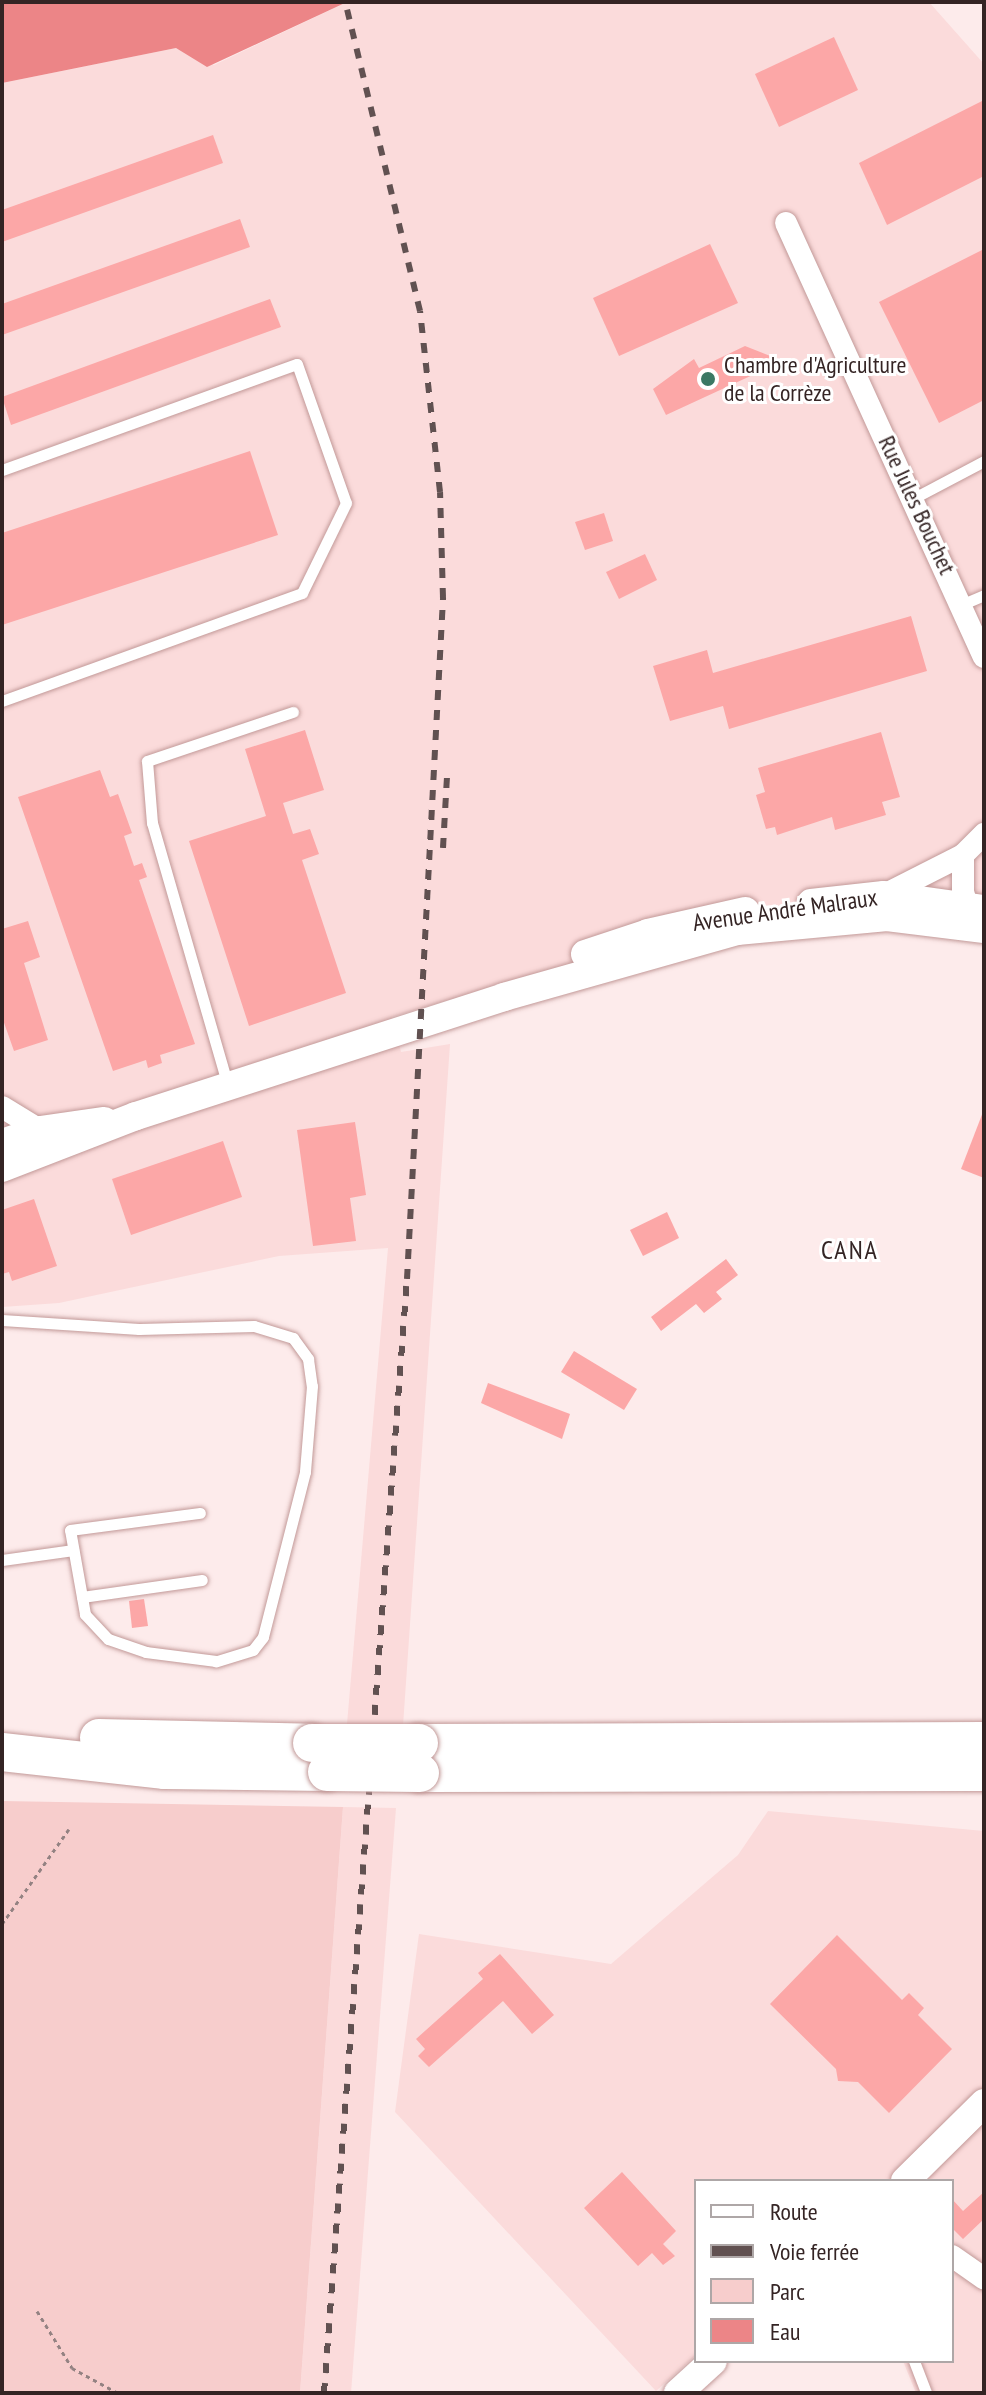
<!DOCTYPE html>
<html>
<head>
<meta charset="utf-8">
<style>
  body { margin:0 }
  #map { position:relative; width:986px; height:2395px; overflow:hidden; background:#fdebeb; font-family:"PT Sans Narrow",sans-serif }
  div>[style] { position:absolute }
  .built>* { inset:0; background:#fbdbdb }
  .green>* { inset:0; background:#f7cdcc }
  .water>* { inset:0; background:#ec8587 }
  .building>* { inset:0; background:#fca7a7 }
  .path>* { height:3px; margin-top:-1.5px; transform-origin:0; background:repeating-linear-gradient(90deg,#938282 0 4px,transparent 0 8px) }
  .roads { filter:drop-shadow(0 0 2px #c29998) drop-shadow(0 0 2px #c29998) }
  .service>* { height:11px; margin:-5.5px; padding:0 5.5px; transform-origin:5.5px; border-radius:5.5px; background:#fff }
  .minor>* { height:22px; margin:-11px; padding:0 11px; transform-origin:11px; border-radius:11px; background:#fff }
  .tertiary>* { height:28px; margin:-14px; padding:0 14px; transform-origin:14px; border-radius:14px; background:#fff }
  .trunk>* { height:38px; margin:-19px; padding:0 19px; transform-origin:19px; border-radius:19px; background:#fff }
  .rail>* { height:6px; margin-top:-3px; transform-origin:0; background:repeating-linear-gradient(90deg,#615151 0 10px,transparent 0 20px) }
  .bridges { filter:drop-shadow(0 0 2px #c29998) drop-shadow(0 0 2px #c29998) }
  .trunk-bridge>* { height:38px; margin:-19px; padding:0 19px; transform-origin:19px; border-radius:19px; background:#fff }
  .dots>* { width:22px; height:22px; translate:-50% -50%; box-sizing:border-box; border:4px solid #fff; border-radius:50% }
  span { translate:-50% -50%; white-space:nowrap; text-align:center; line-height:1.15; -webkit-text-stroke:6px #fff; paint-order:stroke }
  .poi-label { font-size:24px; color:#342424 }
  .left { translate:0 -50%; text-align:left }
  .street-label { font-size:24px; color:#342424 }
  .neighbourhood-label { font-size:26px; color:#342424; letter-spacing:2px }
  .frame { position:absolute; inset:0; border:4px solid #342424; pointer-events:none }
  .legend { position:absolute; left:694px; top:2179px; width:260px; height:184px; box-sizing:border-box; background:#fff; border:2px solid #aea7a7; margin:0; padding:10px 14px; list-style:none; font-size:24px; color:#342424 }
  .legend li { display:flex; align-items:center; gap:16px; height:40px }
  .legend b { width:40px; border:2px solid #aea7a7 }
</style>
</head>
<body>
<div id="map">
  <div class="built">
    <div style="clip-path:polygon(347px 2px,929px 2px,984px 64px,984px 939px,914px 930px,711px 944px,448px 1028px,451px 999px,392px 1017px,401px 1052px,450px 1044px,403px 1726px,347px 1724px,388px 1248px,279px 1256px,59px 1303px,2px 1307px,2px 83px,176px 48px,214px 65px)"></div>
    <div style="clip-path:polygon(343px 1807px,396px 1808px,351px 2393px,300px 2393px)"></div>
    <div style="clip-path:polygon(768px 1811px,984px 1831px,984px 2393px,916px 2393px,903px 2361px,952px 2361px,952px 2181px,696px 2181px,696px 2355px,656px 2391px,395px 2112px,419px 1934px,611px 1964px,738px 1855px)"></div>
  </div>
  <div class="green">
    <div style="clip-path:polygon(2px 1801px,343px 1807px,300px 2393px,2px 2393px)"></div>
  </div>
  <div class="water">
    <div style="clip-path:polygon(2px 2px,347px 2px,207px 67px,176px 48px,2px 83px)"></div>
  </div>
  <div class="building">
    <div style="clip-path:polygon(834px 37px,858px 90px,779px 127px,755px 74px)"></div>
    <div style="clip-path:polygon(984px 100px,984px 176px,887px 225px,859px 163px)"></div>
    <div style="clip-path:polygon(213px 135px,223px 163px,2px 242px,2px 210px)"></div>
    <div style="clip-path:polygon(240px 219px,250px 247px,2px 335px,2px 304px)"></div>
    <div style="clip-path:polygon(710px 244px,738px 303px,619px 356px,593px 298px)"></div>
    <div style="clip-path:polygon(984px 249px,984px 400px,939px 423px,879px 302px)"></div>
    <div style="clip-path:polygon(270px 299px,281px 327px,11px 425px,2px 397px)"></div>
    <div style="clip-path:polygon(745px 346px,783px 361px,666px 415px,653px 389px,694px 359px,699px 368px)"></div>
    <div style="clip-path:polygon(250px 451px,278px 535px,2px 625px,2px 533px)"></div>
    <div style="clip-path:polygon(604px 513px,613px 541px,585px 550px,575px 522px)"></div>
    <div style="clip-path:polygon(645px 554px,657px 580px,619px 599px,606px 572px)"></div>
    <div style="clip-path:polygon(911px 616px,927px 671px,729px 729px,723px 706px,670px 721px,653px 666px,707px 650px,713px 673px)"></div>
    <div style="clip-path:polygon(305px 730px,324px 790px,283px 803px,293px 834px,310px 829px,319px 854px,302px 860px,346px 993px,249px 1026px,189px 841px,266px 816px,245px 749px)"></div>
    <div style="clip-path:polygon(881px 732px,900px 797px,882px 802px,886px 815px,835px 830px,832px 817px,777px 835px,775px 827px,766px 829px,756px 795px,765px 792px,758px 768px)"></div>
    <div style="clip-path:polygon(100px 770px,110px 797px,118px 794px,132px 833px,124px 836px,134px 866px,142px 863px,147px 877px,139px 880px,195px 1044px,160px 1055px,162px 1063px,148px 1068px,146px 1060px,113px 1071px,18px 797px)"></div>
    <div style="clip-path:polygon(28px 921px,40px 957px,24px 963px,48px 1040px,14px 1051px,2px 1017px,2px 929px)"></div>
    <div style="clip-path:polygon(983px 1112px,984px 1113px,984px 1178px,961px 1169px)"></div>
    <div style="clip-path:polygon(355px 1122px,366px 1195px,350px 1198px,356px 1241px,313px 1246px,297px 1130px)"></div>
    <div style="clip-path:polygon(223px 1141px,242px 1197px,131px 1235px,112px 1179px)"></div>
    <div style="clip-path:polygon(34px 1199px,57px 1266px,12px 1281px,9px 1272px,2px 1274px,2px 1210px)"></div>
    <div style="clip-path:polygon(667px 1212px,679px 1238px,643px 1256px,630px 1230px)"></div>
    <div style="clip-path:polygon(726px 1259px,738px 1275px,716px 1292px,722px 1299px,704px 1313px,696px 1304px,661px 1331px,651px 1317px)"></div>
    <div style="clip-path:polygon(574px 1351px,637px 1389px,624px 1410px,561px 1372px)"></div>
    <div style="clip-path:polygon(488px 1383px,570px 1414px,562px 1439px,481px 1403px)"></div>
    <div style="clip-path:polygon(144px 1599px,148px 1626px,132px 1628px,129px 1601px)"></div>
    <div style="clip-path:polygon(837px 1935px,902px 2000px,909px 1993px,924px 2008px,918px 2015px,952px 2049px,889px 2113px,858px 2082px,838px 2081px,836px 2069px,770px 2004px)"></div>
    <div style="clip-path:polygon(500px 1954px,554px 2015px,532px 2034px,503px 2001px,429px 2067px,418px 2056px,425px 2049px,416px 2039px,483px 1979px,478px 1973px)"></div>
    <div style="clip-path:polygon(622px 2172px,676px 2231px,663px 2244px,675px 2256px,663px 2265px,652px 2253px,638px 2266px,584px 2208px)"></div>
    <div style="clip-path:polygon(984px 2192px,984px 2219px,963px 2239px,952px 2228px,952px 2199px,963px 2211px)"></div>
  </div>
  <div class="path">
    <div style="left:2px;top:1924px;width:116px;rotate:-54.8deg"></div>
    <div style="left:37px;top:2311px;width:67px;rotate:58.4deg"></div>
    <div style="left:72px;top:2368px;width:52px;rotate:28.5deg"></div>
  </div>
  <div class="roads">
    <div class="service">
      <div style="left:2px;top:470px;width:313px;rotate:-19.8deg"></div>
      <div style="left:297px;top:364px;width:147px;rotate:70.6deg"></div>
      <div style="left:346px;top:503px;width:100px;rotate:116.1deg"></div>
      <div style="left:302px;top:593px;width:319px;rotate:160.2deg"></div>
      <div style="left:914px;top:498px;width:79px;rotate:-27.9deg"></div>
      <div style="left:963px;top:604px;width:23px;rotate:-23deg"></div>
      <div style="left:228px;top:1086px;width:274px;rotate:-106.1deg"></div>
      <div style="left:152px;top:823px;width:62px;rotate:-94.6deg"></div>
      <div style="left:147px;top:761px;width:154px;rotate:-18.6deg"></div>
      <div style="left:2px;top:1320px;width:137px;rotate:3.8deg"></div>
      <div style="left:139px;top:1329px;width:115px;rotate:-1.5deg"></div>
      <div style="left:254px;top:1326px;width:41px;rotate:17.1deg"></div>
      <div style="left:293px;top:1338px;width:26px;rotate:54deg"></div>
      <div style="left:308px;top:1359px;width:27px;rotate:82deg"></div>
      <div style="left:312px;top:1386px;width:86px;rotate:94.7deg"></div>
      <div style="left:305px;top:1472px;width:170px;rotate:104.3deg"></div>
      <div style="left:263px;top:1637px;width:16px;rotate:128deg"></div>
      <div style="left:253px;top:1650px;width:39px;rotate:163deg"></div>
      <div style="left:216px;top:1661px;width:71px;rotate:-172.7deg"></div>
      <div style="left:146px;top:1652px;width:40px;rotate:-161.1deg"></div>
      <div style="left:108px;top:1639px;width:34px;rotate:-133deg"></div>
      <div style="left:85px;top:1614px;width:85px;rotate:-100.1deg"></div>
      <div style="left:70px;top:1530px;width:131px;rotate:-7.5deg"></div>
      <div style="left:2px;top:1560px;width:72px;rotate:-8deg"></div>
      <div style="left:82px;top:1597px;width:121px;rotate:-8.1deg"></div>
      <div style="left:914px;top:2361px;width:34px;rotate:69deg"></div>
    </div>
    <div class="minor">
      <div style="left:786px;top:223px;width:477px;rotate:65.5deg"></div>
      <div style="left:963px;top:855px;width:37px;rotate:90deg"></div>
      <div style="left:963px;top:892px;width:27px;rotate:73deg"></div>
      <div style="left:884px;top:895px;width:89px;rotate:-26.9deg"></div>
      <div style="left:963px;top:855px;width:30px;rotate:-45deg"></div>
      <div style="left:2px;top:1107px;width:44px;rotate:31.2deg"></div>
      <div style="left:952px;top:2256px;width:39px;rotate:35deg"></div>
    </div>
    <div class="tertiary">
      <div style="left:811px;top:903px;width:73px;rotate:-6.3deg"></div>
      <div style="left:884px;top:895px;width:101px;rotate:8deg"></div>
      <div style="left:585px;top:954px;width:66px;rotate:-18.4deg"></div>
      <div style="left:648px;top:933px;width:100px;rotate:-12.7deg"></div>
      <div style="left:2px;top:1143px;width:40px;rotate:-18.9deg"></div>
      <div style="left:40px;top:1130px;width:65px;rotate:-8deg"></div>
      <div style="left:2px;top:1168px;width:144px;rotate:-21.2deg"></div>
      <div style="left:136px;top:1116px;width:387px;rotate:-17.9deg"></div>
      <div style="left:504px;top:997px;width:242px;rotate:-15.8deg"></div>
      <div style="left:737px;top:931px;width:151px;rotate:-5.3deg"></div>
      <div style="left:887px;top:917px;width:98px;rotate:7.1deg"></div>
      <div style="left:905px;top:2181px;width:111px;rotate:-44.6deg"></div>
      <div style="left:678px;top:2393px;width:47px;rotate:-42.4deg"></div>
    </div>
    <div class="trunk">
      <div style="left:99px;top:1738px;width:213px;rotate:1.3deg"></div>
      <div style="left:419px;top:1743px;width:565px;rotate:-0.2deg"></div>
      <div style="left:2px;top:1752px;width:164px;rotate:6.3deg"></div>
      <div style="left:165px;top:1770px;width:162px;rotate:0.7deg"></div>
      <div style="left:420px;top:1773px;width:564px;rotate:-0.1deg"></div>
    </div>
  </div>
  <div class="rail">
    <div style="left:443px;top:848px;width:72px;rotate:-86.8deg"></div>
    <div style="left:324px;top:2393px;width:1117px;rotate:-85.74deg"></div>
    <div style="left:407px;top:1279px;width:682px;rotate:-86.97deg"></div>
    <div style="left:443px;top:598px;width:106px;rotate:-91.6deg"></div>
    <div style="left:440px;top:492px;width:182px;rotate:-96.3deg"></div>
    <div style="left:420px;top:311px;width:318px;rotate:-103.6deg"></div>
  </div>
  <div class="bridges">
    <div class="trunk-bridge">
      <div style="left:312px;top:1743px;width:107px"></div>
      <div style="left:327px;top:1772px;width:93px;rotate:0.6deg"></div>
    </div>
  </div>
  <div class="dots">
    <div style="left:708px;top:379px;background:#3b7864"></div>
  </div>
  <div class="poi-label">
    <span class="left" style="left:724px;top:379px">Chambre d'Agriculture<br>de la Corrèze</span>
  </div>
  <div class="street-label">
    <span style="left:917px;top:505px;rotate:65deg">Rue Jules Bouchet</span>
    <span style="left:785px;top:910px;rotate:-8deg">Avenue André Malraux</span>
  </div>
  <div class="neighbourhood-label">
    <span style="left:850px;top:1250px">CANA</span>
  </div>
  <div class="frame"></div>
  <ul class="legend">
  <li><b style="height:10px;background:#fff"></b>Route</li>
  <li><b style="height:10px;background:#615151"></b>Voie ferrée</li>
  <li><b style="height:22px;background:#f7cdcc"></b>Parc</li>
  <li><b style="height:22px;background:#ec8587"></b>Eau</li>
  </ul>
</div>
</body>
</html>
